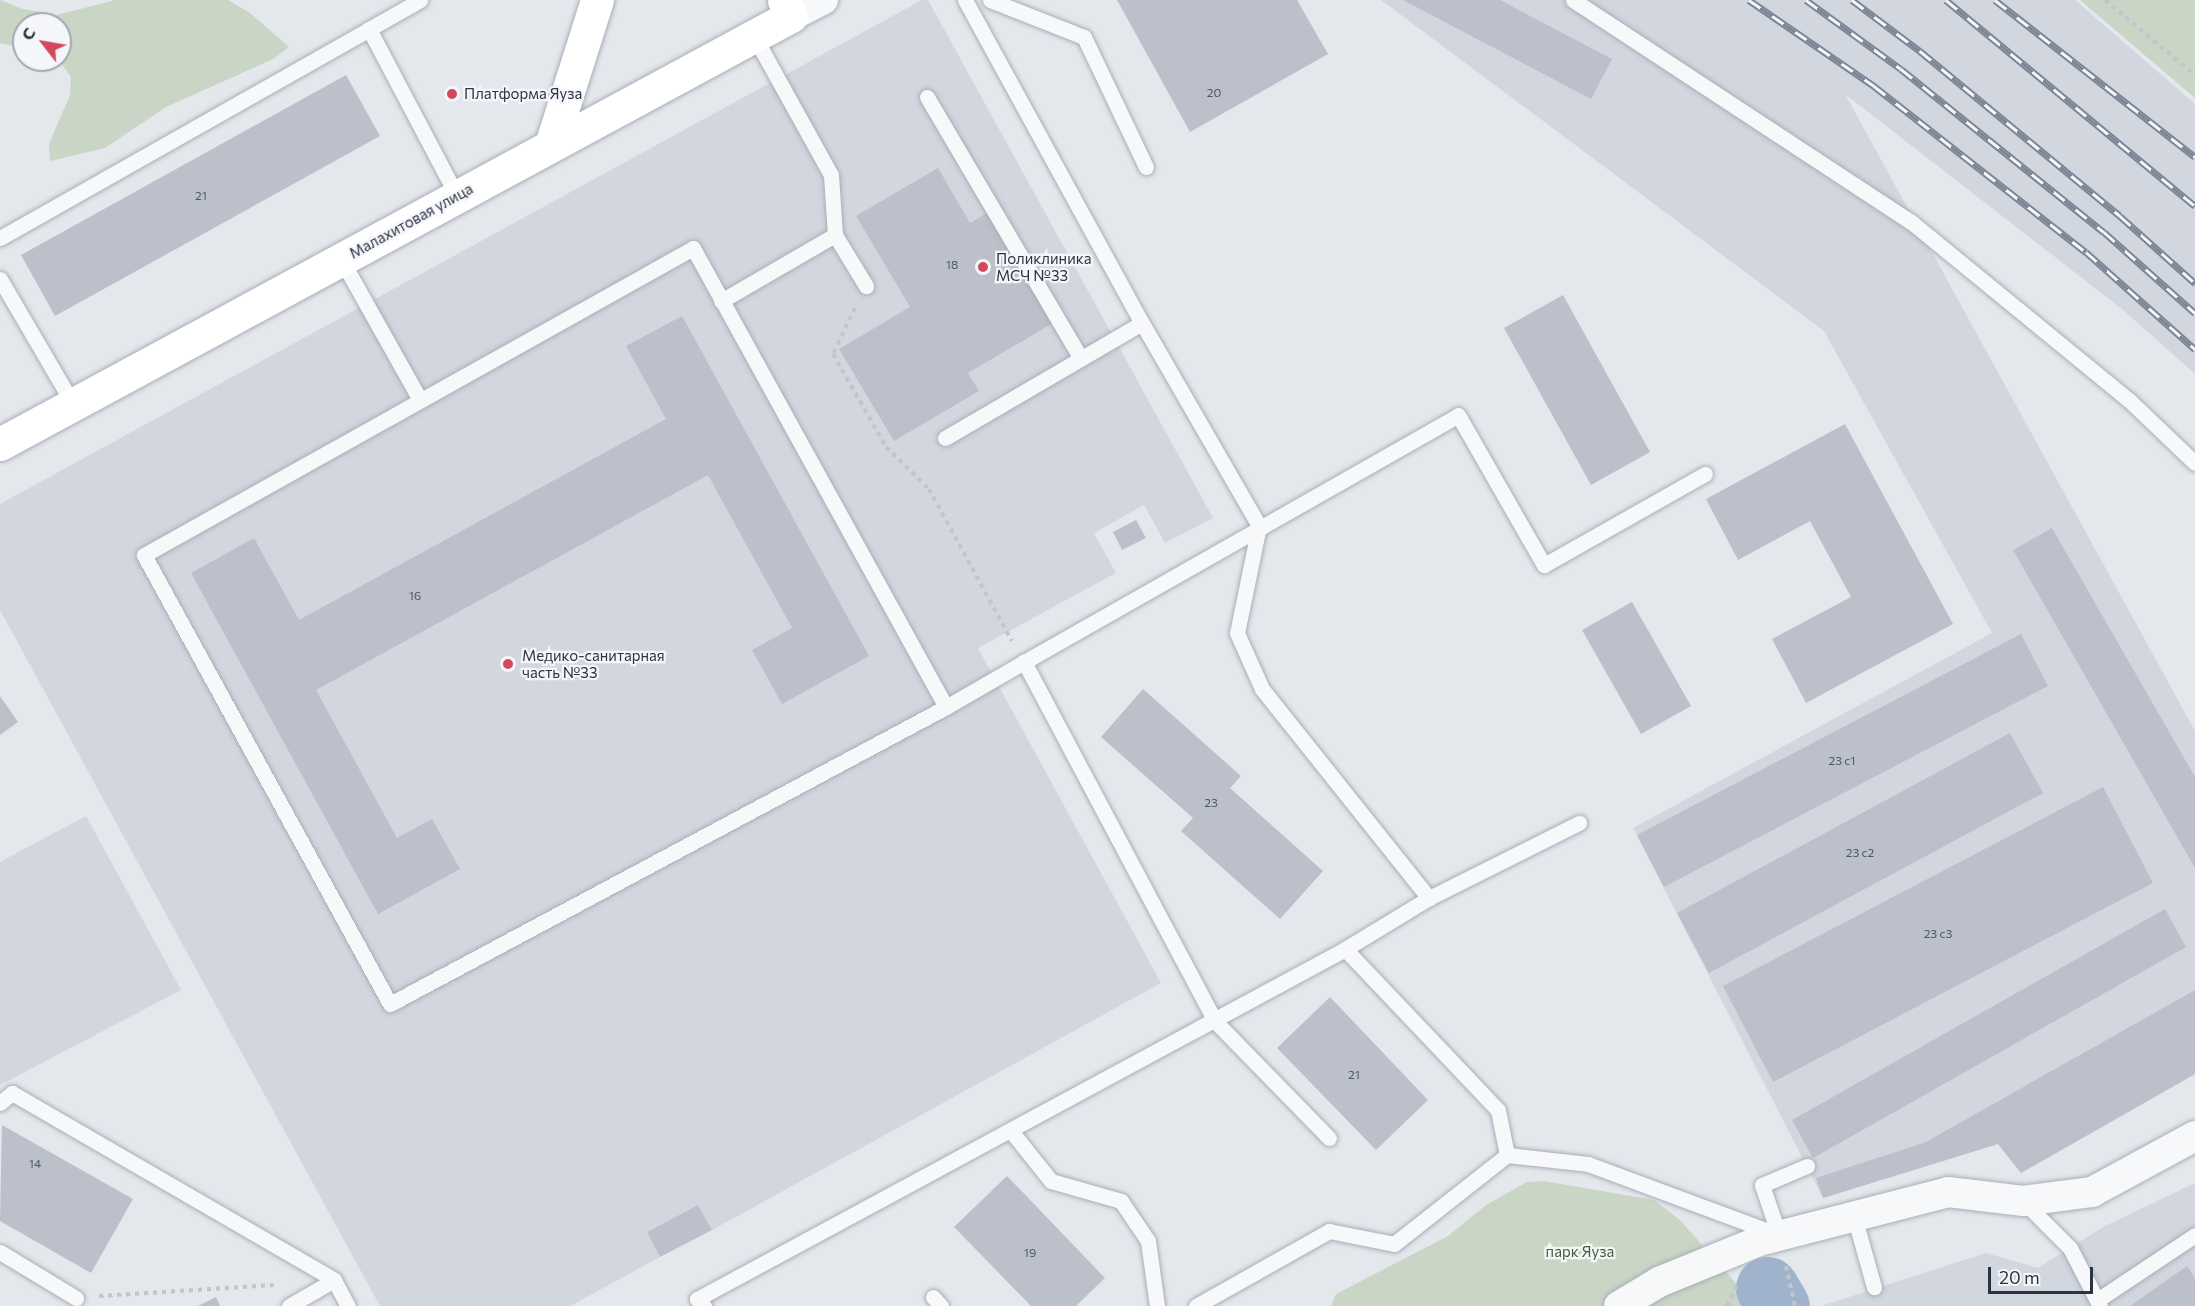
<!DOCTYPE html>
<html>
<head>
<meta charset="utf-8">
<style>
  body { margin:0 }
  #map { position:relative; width:2195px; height:1306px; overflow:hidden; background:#e4e7ec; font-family:Commissioner,sans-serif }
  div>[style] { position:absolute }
  .built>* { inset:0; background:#d2d6de }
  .green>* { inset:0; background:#c9d6c5 }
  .river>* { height:63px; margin:-31.5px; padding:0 31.5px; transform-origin:31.5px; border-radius:31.5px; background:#9fb4cc }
  .building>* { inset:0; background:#bbc0ca }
  .path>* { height:4px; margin-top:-2px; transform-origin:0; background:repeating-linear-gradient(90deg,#c2c5cb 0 4.5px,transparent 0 9px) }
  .roads { filter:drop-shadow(0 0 2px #a9aeb7) drop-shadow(0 0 2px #a9aeb7) }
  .lane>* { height:15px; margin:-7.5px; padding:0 7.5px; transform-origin:7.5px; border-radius:7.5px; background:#f7f8fa }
  .street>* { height:30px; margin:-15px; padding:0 15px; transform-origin:15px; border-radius:15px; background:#f7f8fa }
  .secondary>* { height:33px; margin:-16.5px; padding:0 16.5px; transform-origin:16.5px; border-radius:16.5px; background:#fff }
  .rail>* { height:7px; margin-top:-3.5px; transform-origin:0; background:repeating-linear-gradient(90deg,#f4f6f9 0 14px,#7d8696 0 28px); box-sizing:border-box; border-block:2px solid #7d8696 }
  .dots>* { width:16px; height:16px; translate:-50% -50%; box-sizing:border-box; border:3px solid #f4f6f9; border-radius:50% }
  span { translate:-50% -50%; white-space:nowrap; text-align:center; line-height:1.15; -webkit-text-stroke:4.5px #f4f6f9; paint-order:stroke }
  .number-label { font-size:12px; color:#4f5766 }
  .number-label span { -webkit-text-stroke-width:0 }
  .poi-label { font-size:15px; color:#2b3445 }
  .left { translate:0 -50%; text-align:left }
  .street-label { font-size:15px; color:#2b3445 }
  .park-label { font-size:15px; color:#3f6138 }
  .north { position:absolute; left:12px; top:12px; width:60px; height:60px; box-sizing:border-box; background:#f4f6f9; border:2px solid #a4a8b1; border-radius:50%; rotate:301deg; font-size:16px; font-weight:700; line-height:24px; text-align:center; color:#2b3445 }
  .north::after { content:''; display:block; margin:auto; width:21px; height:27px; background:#d1495b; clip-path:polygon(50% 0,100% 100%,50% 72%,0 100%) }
  .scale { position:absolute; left:1988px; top:1267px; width:105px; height:27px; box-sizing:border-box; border:3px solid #2b3445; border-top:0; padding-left:8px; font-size:18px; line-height:21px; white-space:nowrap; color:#2b3445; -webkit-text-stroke:4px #f4f6f9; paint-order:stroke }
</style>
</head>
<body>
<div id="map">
  <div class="built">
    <div style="clip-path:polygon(922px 0,928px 0,1213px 518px,1165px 543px,1144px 505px,1094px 533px,1116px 573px,978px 648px,1161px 983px,712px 1230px,698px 1205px,647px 1232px,660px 1257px,570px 1306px,380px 1306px,0 610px,0 504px)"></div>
    <div style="clip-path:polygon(1381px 0,2075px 0,2195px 104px,2195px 374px,2122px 309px,1845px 94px,2195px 731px,2195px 1074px,2021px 1173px,1998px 1144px,1823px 1198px,1633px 828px,1992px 633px,1824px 331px)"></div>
    <div style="clip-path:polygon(86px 816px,181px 990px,0 1085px,0 862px)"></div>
    <div style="clip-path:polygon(2195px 1183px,2195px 1306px,1821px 1306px,1986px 1253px,2038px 1268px,2105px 1226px)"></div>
  </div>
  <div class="green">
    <div style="clip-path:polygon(0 0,23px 9px,57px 15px,115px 0,228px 0,250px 13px,289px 47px,273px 59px,166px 107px,105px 148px,50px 161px,49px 144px,70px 95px,71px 77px,59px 60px,60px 24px,24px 24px,24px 48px,0 43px)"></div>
    <div style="clip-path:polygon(2080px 0,2195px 0,2195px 98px)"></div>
    <div style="clip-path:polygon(1544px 1181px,1654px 1200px,1680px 1220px,1756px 1306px,1331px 1306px,1336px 1294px,1448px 1236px,1486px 1205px,1513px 1190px,1527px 1182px)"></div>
  </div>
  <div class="river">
    <div style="left:1767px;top:1288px;width:21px;rotate:59deg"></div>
  </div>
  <div class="building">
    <div style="clip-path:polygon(1117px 0,1297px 0,1328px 54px,1190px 132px)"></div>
    <div style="clip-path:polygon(1403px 0,1500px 0,1612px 59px,1591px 99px)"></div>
    <div style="clip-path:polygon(346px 75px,380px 136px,55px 316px,21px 255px)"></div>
    <div style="clip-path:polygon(938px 168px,970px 223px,989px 212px,1053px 323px,968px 373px,979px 391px,894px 441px,839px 349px,910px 307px,856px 216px)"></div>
    <div style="clip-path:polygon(1563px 295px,1650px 452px,1591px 485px,1504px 328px)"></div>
    <div style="clip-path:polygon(682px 316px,869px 656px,782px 704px,752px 650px,792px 628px,708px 475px,316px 690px,397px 838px,432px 819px,460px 869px,378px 914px,191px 573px,254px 538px,299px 620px,666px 419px,626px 346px)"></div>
    <div style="clip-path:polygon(1845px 424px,1953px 624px,1806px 703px,1772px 639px,1851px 597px,1810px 521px,1738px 560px,1706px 499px)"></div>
    <div style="clip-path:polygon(1136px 520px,1146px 538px,1122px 550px,1113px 532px)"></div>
    <div style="clip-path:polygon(2052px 528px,2195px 777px,2195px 868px,2013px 550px)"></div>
    <div style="clip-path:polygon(1632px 602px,1691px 706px,1641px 734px,1582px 630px)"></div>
    <div style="clip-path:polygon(2021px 634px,2048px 686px,1664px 887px,1637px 835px)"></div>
    <div style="clip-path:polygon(1143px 689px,1241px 776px,1230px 788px,1323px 871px,1280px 919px,1181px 831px,1193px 818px,1101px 737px)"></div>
    <div style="clip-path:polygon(0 696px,18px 722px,0 735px)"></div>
    <div style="clip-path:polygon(2010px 733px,2043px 793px,1709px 973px,1677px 913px)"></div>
    <div style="clip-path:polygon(2103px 787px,2153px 883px,1773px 1082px,1723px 986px)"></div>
    <div style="clip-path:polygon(2165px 909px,2186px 947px,1813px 1158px,1792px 1120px)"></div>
    <div style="clip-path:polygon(2195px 990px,2195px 1074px,2021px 1173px,1998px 1144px,1823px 1198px,1816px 1178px,1926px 1142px)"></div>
    <div style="clip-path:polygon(1330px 997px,1428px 1100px,1376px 1150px,1277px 1048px)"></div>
    <div style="clip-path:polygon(2px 1125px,133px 1199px,91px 1273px,0 1221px)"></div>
    <div style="clip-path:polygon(1007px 1176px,1105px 1278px,1076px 1306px,1031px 1306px,954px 1227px)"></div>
    <div style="clip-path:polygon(698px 1205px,712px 1230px,660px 1257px,647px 1232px)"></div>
    <div style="clip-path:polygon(2187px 1266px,2195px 1278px,2195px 1306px,2130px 1306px)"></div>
    <div style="clip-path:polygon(216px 1297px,220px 1306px,198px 1306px)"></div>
  </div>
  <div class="path">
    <div style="left:2105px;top:0;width:117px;rotate:39.8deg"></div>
    <div style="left:855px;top:308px;width:51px;rotate:115.6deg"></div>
    <div style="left:833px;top:354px;width:107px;rotate:60.3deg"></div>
    <div style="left:886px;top:447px;width:60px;rotate:44.3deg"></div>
    <div style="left:929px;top:489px;width:173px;rotate:61.4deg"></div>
    <div style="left:1786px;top:1266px;width:41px;rotate:77.3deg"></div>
    <div style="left:99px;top:1296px;width:175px;rotate:-3.6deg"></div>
    <div style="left:1727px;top:1306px;width:23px;rotate:-65deg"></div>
  </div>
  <div class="roads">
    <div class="lane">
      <div style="left:965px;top:0;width:368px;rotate:61.3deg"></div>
      <div style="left:1142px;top:323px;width:234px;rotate:60deg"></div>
      <div style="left:1259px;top:526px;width:109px;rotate:101.6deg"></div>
      <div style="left:1237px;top:633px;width:61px;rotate:65.9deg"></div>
      <div style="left:1262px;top:689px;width:268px;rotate:51.4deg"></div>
      <div style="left:990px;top:0;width:101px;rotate:21.5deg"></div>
      <div style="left:1084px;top:37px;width:144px;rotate:64.5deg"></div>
      <div style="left:1573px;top:0;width:403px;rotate:33.3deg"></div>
      <div style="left:1910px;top:221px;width:283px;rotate:39.3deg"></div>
      <div style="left:2129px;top:400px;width:91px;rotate:43.7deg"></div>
      <div style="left:369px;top:29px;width:59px;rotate:-29.6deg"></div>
      <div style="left:754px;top:36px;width:159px;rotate:61deg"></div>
      <div style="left:831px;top:175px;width:60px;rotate:86.2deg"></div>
      <div style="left:835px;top:235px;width:60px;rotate:58.7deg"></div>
      <div style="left:927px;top:97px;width:303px;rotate:59.5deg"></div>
      <div style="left:0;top:238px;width:424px;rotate:-29.5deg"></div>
      <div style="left:369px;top:29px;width:189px;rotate:62.2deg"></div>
      <div style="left:693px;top:248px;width:524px;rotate:61.14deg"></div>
      <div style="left:946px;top:707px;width:630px;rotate:151.89deg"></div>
      <div style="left:390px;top:1004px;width:512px;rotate:-118.72deg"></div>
      <div style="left:144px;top:555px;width:629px;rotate:-29.21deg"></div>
      <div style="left:341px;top:259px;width:159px;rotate:60.7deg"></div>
      <div style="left:0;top:279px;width:145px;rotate:59.7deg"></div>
      <div style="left:721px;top:301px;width:132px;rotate:-30.1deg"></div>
      <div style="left:945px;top:438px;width:228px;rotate:-30.3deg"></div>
      <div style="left:946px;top:707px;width:90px;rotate:-30deg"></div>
      <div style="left:1345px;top:949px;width:98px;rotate:-31.3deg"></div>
      <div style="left:1429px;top:898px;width:168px;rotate:-26.6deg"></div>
      <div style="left:0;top:1103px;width:16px;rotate:-40deg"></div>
      <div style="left:12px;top:1093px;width:372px;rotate:30.1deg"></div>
      <div style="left:334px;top:1280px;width:30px;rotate:62deg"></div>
      <div style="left:1011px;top:1131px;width:64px;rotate:51.3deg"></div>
      <div style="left:1051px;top:1181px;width:73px;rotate:15.9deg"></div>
      <div style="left:1121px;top:1201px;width:48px;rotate:56deg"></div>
      <div style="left:1148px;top:1241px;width:66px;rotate:82.1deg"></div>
      <div style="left:1329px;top:1138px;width:163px;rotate:-134.3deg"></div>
      <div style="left:1215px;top:1021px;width:407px;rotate:-118deg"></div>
      <div style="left:1024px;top:662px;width:499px;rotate:-29.6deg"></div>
      <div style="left:1458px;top:415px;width:173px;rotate:60.2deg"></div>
      <div style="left:1544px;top:565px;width:185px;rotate:-29.5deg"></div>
      <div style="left:2023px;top:1201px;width:66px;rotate:45deg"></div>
      <div style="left:2070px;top:1248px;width:65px;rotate:62.7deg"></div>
      <div style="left:1854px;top:1216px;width:74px;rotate:74.3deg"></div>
      <div style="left:1779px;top:1235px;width:53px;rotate:-108.8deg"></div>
      <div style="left:1762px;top:1185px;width:49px;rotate:-22.9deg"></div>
      <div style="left:0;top:1252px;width:89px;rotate:31.2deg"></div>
      <div style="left:933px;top:1297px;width:12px;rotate:48deg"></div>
      <div style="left:2099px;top:1299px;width:115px;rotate:-33.7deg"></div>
      <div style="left:289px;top:1306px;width:52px;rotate:-30deg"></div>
      <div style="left:704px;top:1306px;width:10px;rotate:-135deg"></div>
      <div style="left:697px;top:1299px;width:736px;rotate:-28.37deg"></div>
      <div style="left:1345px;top:949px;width:222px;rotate:46.5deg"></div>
      <div style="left:1498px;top:1110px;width:46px;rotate:78.7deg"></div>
      <div style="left:1196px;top:1306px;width:153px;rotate:-29.4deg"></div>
      <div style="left:1329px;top:1231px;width:66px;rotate:11.3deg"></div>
      <div style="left:1394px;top:1244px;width:144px;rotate:-38.2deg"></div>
      <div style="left:1507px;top:1155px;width:81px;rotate:6.3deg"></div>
      <div style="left:1588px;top:1164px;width:201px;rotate:20.4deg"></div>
    </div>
    <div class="street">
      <div style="left:791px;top:16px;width:36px;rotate:-27deg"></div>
      <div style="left:1619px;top:1306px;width:47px;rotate:-31deg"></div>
      <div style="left:1659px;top:1282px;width:108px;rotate:-22.3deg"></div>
      <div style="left:1759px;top:1241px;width:195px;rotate:-14.5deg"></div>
      <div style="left:1948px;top:1192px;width:76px;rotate:6.8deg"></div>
      <div style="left:2023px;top:1201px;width:70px;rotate:-7.4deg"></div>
      <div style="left:2092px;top:1192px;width:117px;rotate:-28.5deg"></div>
    </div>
    <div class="secondary">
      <div style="left:551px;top:145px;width:152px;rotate:-72.4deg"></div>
      <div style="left:0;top:444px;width:899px;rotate:-28.42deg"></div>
      <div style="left:791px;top:16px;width:17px;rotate:-114deg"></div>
    </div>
  </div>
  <div class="rail">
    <div style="left:1749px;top:0;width:152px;rotate:34.5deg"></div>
    <div style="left:1874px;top:86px;width:269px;rotate:38.1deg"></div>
    <div style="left:2086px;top:252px;width:146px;rotate:41.7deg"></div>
    <div style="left:1806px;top:0;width:117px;rotate:36deg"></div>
    <div style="left:1901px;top:69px;width:260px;rotate:38.8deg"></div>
    <div style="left:2104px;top:232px;width:122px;rotate:41.7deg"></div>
    <div style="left:1852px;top:0;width:85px;rotate:36.9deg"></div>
    <div style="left:1920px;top:51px;width:259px;rotate:39.5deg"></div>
    <div style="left:2120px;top:216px;width:101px;rotate:41.8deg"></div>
    <div style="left:1946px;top:0;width:323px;rotate:39.6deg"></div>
    <div style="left:1995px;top:0;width:254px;rotate:38.1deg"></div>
  </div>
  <div class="dots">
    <div style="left:452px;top:94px;background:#d1495b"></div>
    <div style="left:983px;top:267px;background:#d1495b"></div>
    <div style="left:508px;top:664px;background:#d1495b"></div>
  </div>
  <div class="number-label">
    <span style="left:1214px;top:93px">20</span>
    <span style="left:201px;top:196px">21</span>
    <span style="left:952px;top:265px">18</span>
    <span style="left:415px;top:596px">16</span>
    <span style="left:1842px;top:761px">23 с1</span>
    <span style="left:1211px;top:803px">23</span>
    <span style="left:1860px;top:853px">23 с2</span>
    <span style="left:1938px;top:934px">23 с3</span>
    <span style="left:1354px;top:1075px">21</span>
    <span style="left:35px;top:1164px">14</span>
    <span style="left:1030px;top:1253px">19</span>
  </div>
  <div class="poi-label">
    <span class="left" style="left:464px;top:94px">Платформа Яуза</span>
    <span class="left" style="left:996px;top:267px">Поликлиника<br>МСЧ №33</span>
    <span class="left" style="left:522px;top:664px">Медико-санитарная<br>часть №33</span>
  </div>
  <div class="street-label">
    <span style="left:411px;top:221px;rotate:-29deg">Малахитовая улица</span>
  </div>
  <div class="park-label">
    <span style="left:1580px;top:1252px">парк Яуза</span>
  </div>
  <div class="north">С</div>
  <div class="scale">20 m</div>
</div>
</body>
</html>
